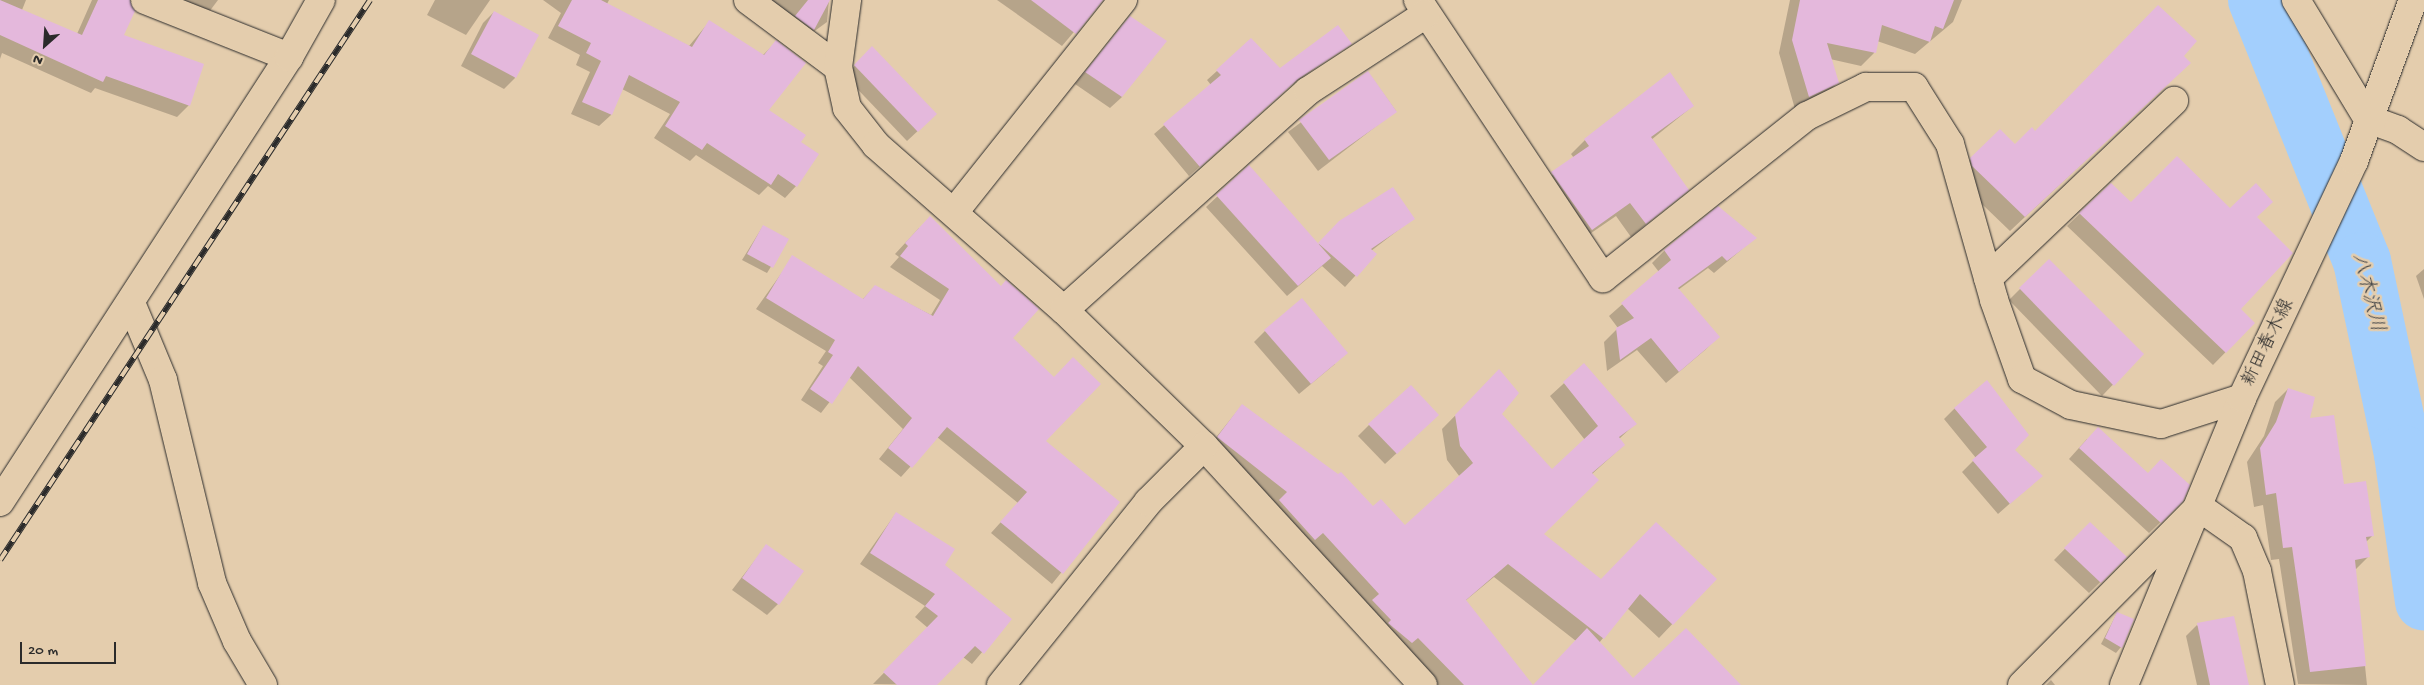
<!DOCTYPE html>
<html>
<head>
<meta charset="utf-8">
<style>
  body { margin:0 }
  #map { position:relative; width:2424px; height:685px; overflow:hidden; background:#e4cdad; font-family:"Gochi Hand","Klee One",sans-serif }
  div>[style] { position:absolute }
  .shadow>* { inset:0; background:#0003 }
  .river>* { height:58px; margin:-29px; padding:0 29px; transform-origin:29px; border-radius:29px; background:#a3cffd }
  .building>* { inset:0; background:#e4b8dc }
  .roads { filter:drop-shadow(0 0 1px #2b2b2b) drop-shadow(0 0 1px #2b2b2b) }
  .street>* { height:28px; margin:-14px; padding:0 14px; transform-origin:14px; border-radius:14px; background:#e4cdad }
  .secondary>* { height:28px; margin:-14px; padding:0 14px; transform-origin:14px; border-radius:14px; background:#e4cdad }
  .rail>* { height:5.5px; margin-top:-2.75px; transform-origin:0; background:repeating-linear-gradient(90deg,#e4cdad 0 11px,#2b2b2b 0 22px); box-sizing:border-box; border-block:1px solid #2b2b2b }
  span { translate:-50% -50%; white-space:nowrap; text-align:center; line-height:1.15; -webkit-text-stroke:5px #e4cdad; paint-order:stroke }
  .street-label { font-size:19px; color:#2b2b2b }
  .water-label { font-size:20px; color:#373b40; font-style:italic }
  .north { position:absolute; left:20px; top:20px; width:50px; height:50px; -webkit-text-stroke:4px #e4cdad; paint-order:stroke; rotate:206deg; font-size:14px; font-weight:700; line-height:20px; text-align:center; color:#2b2b2b }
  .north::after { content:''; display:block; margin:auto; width:18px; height:22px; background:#2b2b2b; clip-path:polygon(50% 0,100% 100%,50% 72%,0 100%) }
  .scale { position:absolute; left:20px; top:642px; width:96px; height:22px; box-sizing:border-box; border:2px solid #2b2b2b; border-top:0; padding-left:6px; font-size:15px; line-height:18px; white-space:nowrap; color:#2b2b2b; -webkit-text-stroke:4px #e4cdad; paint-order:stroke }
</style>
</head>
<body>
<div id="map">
  <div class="shadow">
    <div style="clip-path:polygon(0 0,26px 0,22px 10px,77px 34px,92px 0,130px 0,134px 11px,122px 36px,189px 105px,177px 117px,95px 88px,91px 93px,2px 53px,0 59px)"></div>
    <div style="clip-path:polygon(142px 0,218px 0,203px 20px)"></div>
    <div style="clip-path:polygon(435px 0,490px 0,466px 35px,427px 15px)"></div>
    <div style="clip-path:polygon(543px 0,609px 0,607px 4px,689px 46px,709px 22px,763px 55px,776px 42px,767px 111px,800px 143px,796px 186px,785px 198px,768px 186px,759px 195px,696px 155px,690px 161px,654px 138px,670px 114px,622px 89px,611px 115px,599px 126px,571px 114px,590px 72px,576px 65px,580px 55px,548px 38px,561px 13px)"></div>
    <div style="clip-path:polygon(761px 0,829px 0,827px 22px,805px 38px)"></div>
    <div style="clip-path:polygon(997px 0,1101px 0,1062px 46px)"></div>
    <div style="clip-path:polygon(1790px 0,1962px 0,1953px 22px,1915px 54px,1877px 41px,1874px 53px,1861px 66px,1830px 59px,1837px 83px,1824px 96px,1795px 109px,1779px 53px)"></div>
    <div style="clip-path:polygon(494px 12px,515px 78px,504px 89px,461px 66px,483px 23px)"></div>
    <div style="clip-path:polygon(1130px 18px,1122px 97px,1110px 108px,1075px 84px)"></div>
    <div style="clip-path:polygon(1350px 43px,1286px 89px,1189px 176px,1154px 134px,1211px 85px,1207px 80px,1217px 71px,1279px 70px)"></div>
    <div style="clip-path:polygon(872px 48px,936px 114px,907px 141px,845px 76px)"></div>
    <div style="clip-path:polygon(2182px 56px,2175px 77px,2010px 231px,1958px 181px,1956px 174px,2000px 130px,2015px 145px)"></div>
    <div style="clip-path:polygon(1368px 72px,1396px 111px,1318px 171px,1288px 132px)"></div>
    <div style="clip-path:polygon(1670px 74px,1693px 106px,1651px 140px,1687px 190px,1631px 237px,1616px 216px,1578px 242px,1538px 186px,1574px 158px,1571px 154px,1585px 140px)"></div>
    <div style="clip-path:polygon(1249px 167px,1318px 245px,1329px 233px,1414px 218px,1371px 251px,1375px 254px,1345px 287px,1322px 266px,1287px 296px,1206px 207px)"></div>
    <div style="clip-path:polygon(2111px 184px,2131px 204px,2230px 210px,2256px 218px,2239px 309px,2254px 323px,2213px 365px,2067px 226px)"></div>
    <div style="clip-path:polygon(763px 226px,788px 239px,767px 273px,742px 260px)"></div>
    <div style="clip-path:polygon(919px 228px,1011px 338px,1044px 442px,1118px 502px,1052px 584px,991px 533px,1018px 503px,937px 437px,901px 477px,879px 459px,903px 429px,849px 377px,821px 413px,801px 400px,823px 366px,818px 363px,826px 351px,756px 309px,793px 257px,862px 300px,875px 286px,931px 315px,940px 300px,890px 267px,899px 257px,895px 254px)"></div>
    <div style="clip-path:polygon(1755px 238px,1714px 273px,1708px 268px,1678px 290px,1718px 337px,1705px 350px,1666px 383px,1637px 350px,1607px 371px,1604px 342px,1618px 328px,1609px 316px,1659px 272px,1652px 263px,1665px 250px)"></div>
    <div style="clip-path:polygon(2049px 260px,2142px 354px,2102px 396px,2009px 300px)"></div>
    <div style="clip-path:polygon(2424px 269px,2424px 299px,2416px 276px)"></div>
    <div style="clip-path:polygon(1265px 331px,1335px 364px,1299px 394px,1254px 342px)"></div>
    <div style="clip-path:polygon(1584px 365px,1635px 424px,1619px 439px,1624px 445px,1592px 474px,1542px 534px,1601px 580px,1715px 579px,1659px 638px,1627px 608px,1599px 643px,1633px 680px,1739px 685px,1534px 685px,1576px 641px,1494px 577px,1465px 601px,1532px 685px,1438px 685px,1205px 451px,1242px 405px,1372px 508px,1405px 527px,1460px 477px,1447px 460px,1442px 429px,1499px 371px,1500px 414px,1552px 470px,1585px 440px,1550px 396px)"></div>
    <div style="clip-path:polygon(2288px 389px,2373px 535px,2366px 542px,2368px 557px,2355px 570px,2367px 685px,2298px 684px,2279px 559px,2271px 560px,2263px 505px,2254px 507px,2247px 462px,2264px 436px,2275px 402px)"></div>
    <div style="clip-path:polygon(1955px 408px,2013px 450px,2041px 476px,1998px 514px,1962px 472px,1976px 458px,1944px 419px)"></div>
    <div style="clip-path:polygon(1369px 425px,1426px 426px,1385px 464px,1358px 436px)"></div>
    <div style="clip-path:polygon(2087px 439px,2147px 474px,2182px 501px,2149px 533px,2069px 459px)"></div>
    <div style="clip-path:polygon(896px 513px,943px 565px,1010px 619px,972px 664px,963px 657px,936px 685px,873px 684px,928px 628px,915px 617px,925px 606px,860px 564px)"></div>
    <div style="clip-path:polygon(2090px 523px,2126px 557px,2089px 593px,2054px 560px)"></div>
    <div style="clip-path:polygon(766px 546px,778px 604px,767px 615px,732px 590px)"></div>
    <div style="clip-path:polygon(2117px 613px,2121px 647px,2116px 653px,2101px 644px)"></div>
    <div style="clip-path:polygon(2197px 625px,2245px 685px,2197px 685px,2186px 636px)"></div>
    <div style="clip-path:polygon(2051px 680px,2055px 685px,2046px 685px)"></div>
  </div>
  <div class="river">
    <div style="left:2257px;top:0;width:281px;rotate:68.1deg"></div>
    <div style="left:2362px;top:261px;width:197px;rotate:78deg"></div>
    <div style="left:2403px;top:454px;width:149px;rotate:81.9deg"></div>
  </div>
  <div class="building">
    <div style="clip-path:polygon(0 0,82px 35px,98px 0,130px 0,135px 11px,124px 35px,204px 64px,190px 106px,106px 76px,103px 82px,0 35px)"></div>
    <div style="clip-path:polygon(572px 0,601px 0,692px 47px,709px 20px,764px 55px,776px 40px,806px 63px,769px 110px,806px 135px,801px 142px,819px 154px,797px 187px,778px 174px,771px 185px,707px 143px,702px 150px,665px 126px,680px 102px,629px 75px,612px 115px,582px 102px,601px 61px,586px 53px,591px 43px,558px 26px)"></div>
    <div style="clip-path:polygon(808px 0,830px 0,814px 30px,795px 16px)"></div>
    <div style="clip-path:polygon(1031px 0,1103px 0,1076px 34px)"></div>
    <div style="clip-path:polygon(1800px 0,1954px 0,1943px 29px,1935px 26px,1930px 42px,1882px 25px,1876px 53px,1827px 43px,1839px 83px,1809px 97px,1792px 40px)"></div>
    <div style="clip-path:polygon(2158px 5px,2197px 41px,2184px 56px,2191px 63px,2025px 217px,1972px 166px,1970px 158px,2000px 129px,2015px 144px,2032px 127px,2035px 131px)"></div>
    <div style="clip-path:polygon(494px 11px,539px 35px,516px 78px,471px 54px)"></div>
    <div style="clip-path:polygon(1130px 16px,1167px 41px,1122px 97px,1085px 72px)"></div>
    <div style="clip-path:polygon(1338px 25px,1352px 44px,1298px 79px,1200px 167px,1163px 124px,1221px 75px,1216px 70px,1251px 38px,1280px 68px)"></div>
    <div style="clip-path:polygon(872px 46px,937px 114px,918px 132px,854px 65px)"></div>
    <div style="clip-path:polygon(1368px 71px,1397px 112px,1329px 160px,1299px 120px)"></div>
    <div style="clip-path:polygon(1670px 72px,1694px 106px,1651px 137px,1689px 190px,1646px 224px,1630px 203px,1592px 230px,1551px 172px,1589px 146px,1584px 139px)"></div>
    <div style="clip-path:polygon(2177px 156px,2230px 208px,2256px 183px,2273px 202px,2257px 217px,2293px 253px,2241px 309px,2255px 323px,2226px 353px,2079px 213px,2111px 183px,2131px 202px)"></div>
    <div style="clip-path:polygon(1249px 165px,1331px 258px,1298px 286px,1216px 195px)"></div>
    <div style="clip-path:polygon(1393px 187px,1415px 219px,1371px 249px,1377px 254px,1357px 277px,1318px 243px,1339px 221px)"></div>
    <div style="clip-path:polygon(1718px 206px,1757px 238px,1727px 261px,1722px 256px,1678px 288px,1720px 337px,1679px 372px,1651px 338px,1620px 360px,1616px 328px,1634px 318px,1621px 303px,1671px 260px,1664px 250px)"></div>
    <div style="clip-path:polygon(930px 216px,1001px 286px,1006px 280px,1039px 309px,1013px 338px,1054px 377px,1073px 357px,1101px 384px,1046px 441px,1120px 502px,1063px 574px,1000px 522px,1027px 492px,947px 427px,912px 468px,888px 448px,912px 418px,858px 366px,832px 404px,810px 389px,833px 355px,828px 352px,835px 340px,766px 298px,792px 255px,863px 299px,875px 285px,933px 316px,949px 289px,900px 256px,908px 246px,905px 243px)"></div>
    <div style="clip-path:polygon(763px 225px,789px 239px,773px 268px,747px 254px)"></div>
    <div style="clip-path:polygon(2049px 259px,2144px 354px,2114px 386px,2019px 288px)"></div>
    <div style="clip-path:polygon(1302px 298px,1348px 353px,1311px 384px,1264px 330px)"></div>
    <div style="clip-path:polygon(1584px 363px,1637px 424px,1619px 437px,1625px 445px,1592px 473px,1599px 480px,1544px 534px,1601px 579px,1656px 522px,1717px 579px,1673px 625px,1640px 594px,1604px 639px,1508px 564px,1466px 600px,1533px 685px,1587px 628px,1633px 678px,1686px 628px,1741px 685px,1464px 685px,1418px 638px,1412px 643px,1388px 623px,1391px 620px,1372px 600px,1379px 594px,1323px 533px,1315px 540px,1279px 500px,1287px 492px,1217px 437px,1242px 404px,1338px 474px,1341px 472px,1373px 506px,1381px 499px,1405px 525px,1473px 463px,1460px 446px,1455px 415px,1499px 369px,1519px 393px,1502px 414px,1552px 469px,1598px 426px,1563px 382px)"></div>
    <div style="clip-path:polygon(1987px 380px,2029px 435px,2015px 450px,2043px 476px,2010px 504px,1972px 460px,1987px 447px,1954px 408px)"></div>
    <div style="clip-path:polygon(1411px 385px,1439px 415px,1397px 454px,1368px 424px)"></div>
    <div style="clip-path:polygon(2288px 388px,2315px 397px,2310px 418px,2334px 415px,2344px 484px,2366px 481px,2374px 536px,2366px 537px,2370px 557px,2355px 560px,2366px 666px,2310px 672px,2292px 547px,2283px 548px,2276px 493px,2266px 495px,2260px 448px,2276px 422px)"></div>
    <div style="clip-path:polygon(2098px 427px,2148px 473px,2161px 459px,2190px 485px,2183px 501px,2161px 523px,2079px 448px)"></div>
    <div style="clip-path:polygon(896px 512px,955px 549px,945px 565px,1012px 619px,984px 654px,975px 646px,937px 685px,897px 685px,883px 672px,938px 616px,925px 606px,935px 594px,870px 553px)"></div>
    <div style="clip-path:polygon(2090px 522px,2127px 557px,2101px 583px,2064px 548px)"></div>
    <div style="clip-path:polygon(766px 544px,804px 571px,779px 605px,742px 578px)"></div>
    <div style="clip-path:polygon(2117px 612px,2134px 619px,2122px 648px,2105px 638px)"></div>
    <div style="clip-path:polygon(2234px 616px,2249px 685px,2210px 685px,2197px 623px)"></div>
  </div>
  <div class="roads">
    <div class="street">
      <div style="left:145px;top:0;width:155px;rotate:21.6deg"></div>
      <div style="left:748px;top:0;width:112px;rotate:36.7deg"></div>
      <div style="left:838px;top:67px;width:42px;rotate:77.6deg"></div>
      <div style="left:847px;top:108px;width:47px;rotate:51.9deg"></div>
      <div style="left:876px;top:145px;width:250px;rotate:41.3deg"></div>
      <div style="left:1064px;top:310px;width:195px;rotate:44.2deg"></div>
      <div style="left:1204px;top:446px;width:324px;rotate:47.5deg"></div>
      <div style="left:1418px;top:0;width:334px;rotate:56.4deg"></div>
      <div style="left:1603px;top:278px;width:260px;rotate:-38.5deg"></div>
      <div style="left:1807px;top:116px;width:66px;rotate:-26.2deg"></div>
      <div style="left:1866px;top:87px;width:48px"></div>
      <div style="left:1914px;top:87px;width:67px;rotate:57.7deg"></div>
      <div style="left:1950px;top:144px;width:162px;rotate:74.2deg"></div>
      <div style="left:1994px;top:300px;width:84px;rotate:70.5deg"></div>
      <div style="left:2022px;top:379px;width:55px;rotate:28deg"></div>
      <div style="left:2071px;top:405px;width:92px;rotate:11.9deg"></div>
      <div style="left:2161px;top:424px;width:85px;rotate:-17.8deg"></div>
      <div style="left:2296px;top:0;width:139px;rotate:58.8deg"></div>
      <div style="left:2368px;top:119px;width:32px;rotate:20deg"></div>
      <div style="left:2398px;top:130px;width:31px;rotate:33deg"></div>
      <div style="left:838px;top:67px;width:68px;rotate:-82.3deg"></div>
      <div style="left:955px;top:211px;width:270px;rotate:-51.5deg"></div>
      <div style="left:1988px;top:278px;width:257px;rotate:-43.6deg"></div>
      <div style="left:131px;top:303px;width:83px;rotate:67.4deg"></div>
      <div style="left:163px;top:380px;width:209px;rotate:76.4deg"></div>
      <div style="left:212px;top:583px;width:63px;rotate:66.7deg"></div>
      <div style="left:237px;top:641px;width:51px;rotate:59.4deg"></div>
      <div style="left:1064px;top:310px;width:328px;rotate:-41.9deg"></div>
      <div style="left:1308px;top:91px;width:141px;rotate:-33.1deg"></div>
      <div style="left:1001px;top:685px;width:235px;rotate:-51.2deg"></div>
      <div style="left:1148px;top:502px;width:79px;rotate:-45deg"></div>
      <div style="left:2022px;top:685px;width:251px;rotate:-45.2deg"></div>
      <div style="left:2199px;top:507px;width:54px;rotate:35.2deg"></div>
      <div style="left:2243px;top:538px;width:36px;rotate:67deg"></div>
      <div style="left:2257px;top:571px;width:116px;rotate:78.6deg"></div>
    </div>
    <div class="secondary">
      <div style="left:0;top:502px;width:531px;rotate:-57deg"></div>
      <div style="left:289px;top:57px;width:65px;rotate:-60.7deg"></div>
      <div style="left:2124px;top:685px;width:310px;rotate:-67.6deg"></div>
      <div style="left:2242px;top:398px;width:262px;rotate:-64.7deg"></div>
      <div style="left:2354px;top:161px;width:171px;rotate:-69.9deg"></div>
    </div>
  </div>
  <div class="rail">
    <div style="left:0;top:560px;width:671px;rotate:-56.55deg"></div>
  </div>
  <div class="street-label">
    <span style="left:2269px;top:343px;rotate:-64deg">新田春木線</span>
  </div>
  <div class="water-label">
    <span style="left:2367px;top:293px;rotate:76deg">八木沢川</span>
  </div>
  <div class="north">N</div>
  <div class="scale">20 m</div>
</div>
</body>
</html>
